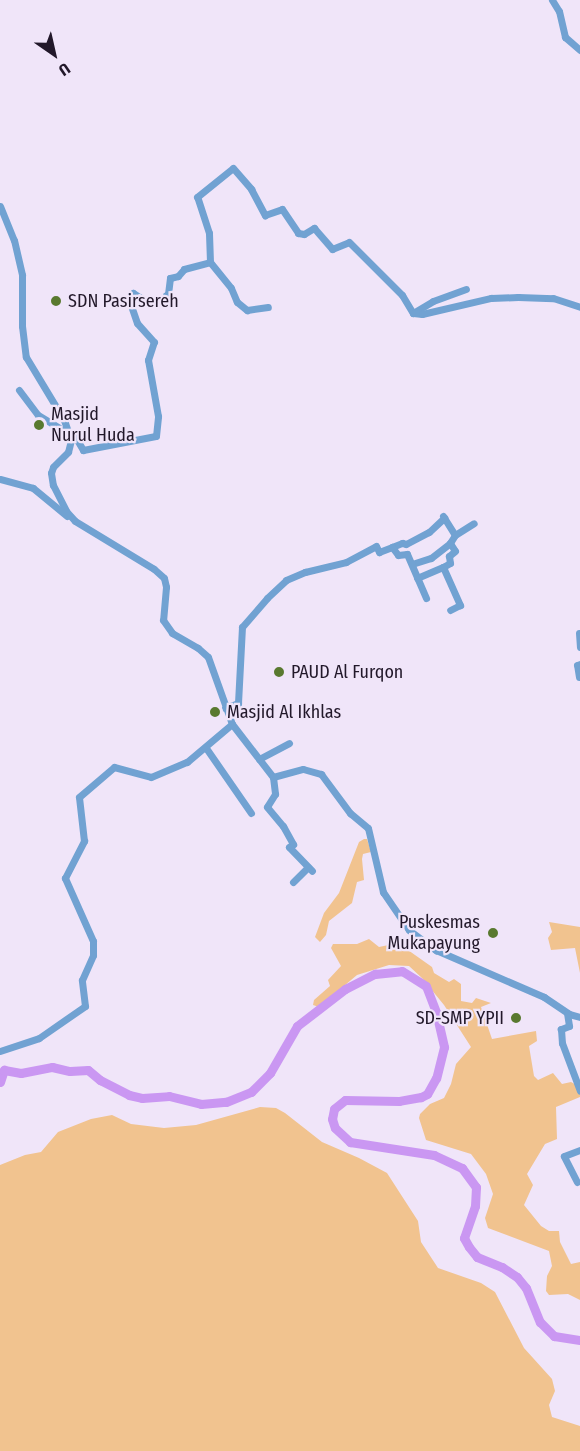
<!DOCTYPE html>
<html>
<head>
<meta charset="utf-8">
<style>
  body { margin:0 }
  #map { position:relative; width:580px; height:1451px; overflow:hidden; background:#f0e5f9; font-family:"Fira Sans Condensed",sans-serif }
  div>[style] { position:absolute }
  .green>* { inset:0; background:#f1c38f }
  .river>* { height:9px; margin:-4.5px; padding:0 4.5px; transform-origin:4.5px; border-radius:4.5px; background:#ca97f2 }
  .minor>* { height:7px; margin:-3.5px; padding:0 3.5px; transform-origin:3.5px; border-radius:3.5px; background:#71a2d2 }
  .dots>* { width:16px; height:16px; translate:-50% -50%; box-sizing:border-box; border:3px solid #f0e5f9; border-radius:50% }
  span { translate:-50% -50%; white-space:nowrap; text-align:center; line-height:1.15; -webkit-text-stroke:4.5px #f0e5f9; paint-order:stroke }
  .poi-label { font-size:18px; color:#22182a }
  .left { translate:0 -50%; text-align:left }
  .right { translate:-100% -50%; text-align:right }
  .north { position:absolute; left:24px; top:24px; width:60px; height:60px; -webkit-text-stroke:4px #f0e5f9; paint-order:stroke; rotate:146deg; font-size:16px; font-weight:700; line-height:24px; text-align:center; color:#22182a }
  .north::after { content:''; display:block; margin:auto; width:21px; height:27px; background:#22182a; clip-path:polygon(50% 0,100% 100%,50% 72%,0 100%) }
</style>
</head>
<body>
<div id="map">
  <div class="green">
    <div style="clip-path:polygon(364px 839px,367px 839px,371px 852px,363px 854px,362px 859px,364px 880px,357px 882px,352px 903px,329px 921px,326px 935px,320px 942px,315px 937px,324px 913px,339px 893px,359px 842px)"></div>
    <div style="clip-path:polygon(549px 922px,580px 927px,580px 973px,575px 948px,551px 950px,548px 938px,552px 932px)"></div>
    <div style="clip-path:polygon(369px 939px,379px 947px,398px 943px,432px 967px,434px 973px,449px 982px,454px 979px,461px 984px,461px 1001px,472px 1003px,476px 998px,491px 1003px,481px 1007px,492px 1039px,536px 1031px,537px 1041px,529px 1046px,534px 1076px,538px 1080px,553px 1073px,562px 1084px,571px 1082px,580px 1087px,580px 1097px,556px 1107px,557px 1139px,545px 1144px,527px 1174px,533px 1185px,524px 1205px,541px 1226px,549px 1231px,559px 1231px,560px 1242px,571px 1264px,580px 1262px,580px 1300px,568px 1294px,549px 1295px,546px 1291px,547px 1276px,552px 1266px,549px 1251px,488px 1228px,485px 1218px,493px 1194px,486px 1174px,471px 1154px,426px 1140px,419px 1118px,420px 1114px,430px 1104px,444px 1098px,451px 1084px,456px 1064px,471px 1047px,444px 1005px,422px 978px,409px 966px,389px 965px,357px 975px,319px 1007px,313px 1005px,314px 1000px,330px 986px,328px 980px,341px 966px,331px 948px,333px 944px,357px 944px)"></div>
    <div style="clip-path:polygon(260px 1107px,276px 1108px,285px 1113px,322px 1142px,359px 1158px,387px 1173px,418px 1221px,421px 1242px,438px 1268px,481px 1283px,495px 1292px,524px 1348px,552px 1379px,555px 1391px,549px 1405px,552px 1417px,580px 1426px,580px 1451px,0 1451px,0 1165px,25px 1155px,41px 1152px,58px 1132px,91px 1119px,112px 1115px,131px 1124px,164px 1128px,196px 1125px)"></div>
  </div>
  <div class="river">
    <div style="left:0;top:1082px;width:13px;rotate:-72deg"></div>
    <div style="left:4px;top:1070px;width:17px;rotate:10deg"></div>
    <div style="left:21px;top:1073px;width:32px;rotate:-11deg"></div>
    <div style="left:52px;top:1067px;width:18px;rotate:13deg"></div>
    <div style="left:70px;top:1071px;width:18px;rotate:-3deg"></div>
    <div style="left:88px;top:1070px;width:16px;rotate:40deg"></div>
    <div style="left:100px;top:1080px;width:33px;rotate:27deg"></div>
    <div style="left:129px;top:1095px;width:13px;rotate:13deg"></div>
    <div style="left:142px;top:1098px;width:27px;rotate:-4deg"></div>
    <div style="left:169px;top:1096px;width:33px;rotate:14deg"></div>
    <div style="left:201px;top:1104px;width:25px;rotate:-5deg"></div>
    <div style="left:226px;top:1102px;width:27px;rotate:-22deg"></div>
    <div style="left:251px;top:1092px;width:27px;rotate:-45deg"></div>
    <div style="left:270px;top:1073px;width:54px;rotate:-60.1deg"></div>
    <div style="left:297px;top:1026px;width:61px;rotate:-37.6deg"></div>
    <div style="left:345px;top:989px;width:34px;rotate:-27deg"></div>
    <div style="left:375px;top:974px;width:27px;rotate:-6deg"></div>
    <div style="left:402px;top:971px;width:28px;rotate:32deg"></div>
    <div style="left:426px;top:986px;width:28px;rotate:69deg"></div>
    <div style="left:436px;top:1012px;width:36px;rotate:77deg"></div>
    <div style="left:444px;top:1047px;width:32px;rotate:104deg"></div>
    <div style="left:436px;top:1078px;width:18px;rotate:119deg"></div>
    <div style="left:427px;top:1094px;width:7px;rotate:153deg"></div>
    <div style="left:421px;top:1097px;width:22px;rotate:170deg"></div>
    <div style="left:399px;top:1101px;width:54px;rotate:-178.9deg"></div>
    <div style="left:345px;top:1100px;width:14px;rotate:141deg"></div>
    <div style="left:334px;top:1109px;width:10px;rotate:101deg"></div>
    <div style="left:332px;top:1119px;width:9px;rotate:72deg"></div>
    <div style="left:335px;top:1128px;width:21px;rotate:43deg"></div>
    <div style="left:350px;top:1142px;width:85px;rotate:8.8deg"></div>
    <div style="left:434px;top:1155px;width:31px;rotate:25deg"></div>
    <div style="left:462px;top:1168px;width:24px;rotate:54deg"></div>
    <div style="left:476px;top:1187px;width:19px;rotate:93deg"></div>
    <div style="left:475px;top:1206px;width:34px;rotate:109deg"></div>
    <div style="left:464px;top:1238px;width:10px;rotate:61deg"></div>
    <div style="left:469px;top:1247px;width:13px;rotate:51deg"></div>
    <div style="left:477px;top:1257px;width:27px;rotate:22deg"></div>
    <div style="left:502px;top:1267px;width:18px;rotate:34deg"></div>
    <div style="left:517px;top:1277px;width:14px;rotate:51deg"></div>
    <div style="left:526px;top:1288px;width:37px;rotate:68deg"></div>
    <div style="left:540px;top:1322px;width:20px;rotate:45deg"></div>
    <div style="left:554px;top:1336px;width:26px;rotate:9deg"></div>
  </div>
  <div class="minor">
    <div style="left:552px;top:0;width:13px;rotate:58deg"></div>
    <div style="left:559px;top:11px;width:27px;rotate:77deg"></div>
    <div style="left:565px;top:37px;width:20px;rotate:41deg"></div>
    <div style="left:0;top:206px;width:37px;rotate:68deg"></div>
    <div style="left:14px;top:240px;width:36px;rotate:77deg"></div>
    <div style="left:22px;top:275px;width:51px;rotate:90deg"></div>
    <div style="left:22px;top:326px;width:31px;rotate:83deg"></div>
    <div style="left:26px;top:357px;width:74px;rotate:58.9deg"></div>
    <div style="left:64px;top:420px;width:21px;rotate:71deg"></div>
    <div style="left:71px;top:440px;width:12px;rotate:104deg"></div>
    <div style="left:68px;top:452px;width:21px;rotate:135deg"></div>
    <div style="left:53px;top:467px;width:6px;rotate:108deg"></div>
    <div style="left:51px;top:473px;width:12px;rotate:81deg"></div>
    <div style="left:53px;top:485px;width:29px;rotate:63deg"></div>
    <div style="left:66px;top:511px;width:13px;rotate:48deg"></div>
    <div style="left:75px;top:521px;width:92px;rotate:31.3deg"></div>
    <div style="left:154px;top:569px;width:13px;rotate:42deg"></div>
    <div style="left:164px;top:578px;width:9px;rotate:77deg"></div>
    <div style="left:166px;top:587px;width:33px;rotate:95deg"></div>
    <div style="left:163px;top:620px;width:16px;rotate:55deg"></div>
    <div style="left:172px;top:633px;width:30px;rotate:30deg"></div>
    <div style="left:198px;top:648px;width:13px;rotate:42deg"></div>
    <div style="left:208px;top:657px;width:71px;rotate:70.3deg"></div>
    <div style="left:232px;top:724px;width:67px;rotate:52.3deg"></div>
    <div style="left:273px;top:777px;width:31px;rotate:-15deg"></div>
    <div style="left:303px;top:769px;width:19px;rotate:16deg"></div>
    <div style="left:321px;top:774px;width:49px;rotate:53.4deg"></div>
    <div style="left:350px;top:813px;width:23px;rotate:40deg"></div>
    <div style="left:368px;top:828px;width:66px;rotate:76.8deg"></div>
    <div style="left:383px;top:892px;width:46px;rotate:55.6deg"></div>
    <div style="left:409px;top:930px;width:34px;rotate:37deg"></div>
    <div style="left:436px;top:950px;width:118px;rotate:23.5deg"></div>
    <div style="left:544px;top:997px;width:30px;rotate:34deg"></div>
    <div style="left:569px;top:1014px;width:11px;rotate:15deg"></div>
    <div style="left:210px;top:262px;width:33px;rotate:51deg"></div>
    <div style="left:231px;top:288px;width:15px;rotate:67deg"></div>
    <div style="left:237px;top:302px;width:13px;rotate:39deg"></div>
    <div style="left:247px;top:310px;width:21px;rotate:-8deg"></div>
    <div style="left:413px;top:313px;width:23px;rotate:-31deg"></div>
    <div style="left:433px;top:301px;width:35px;rotate:-20deg"></div>
    <div style="left:19px;top:390px;width:31px;rotate:53deg"></div>
    <div style="left:38px;top:415px;width:44px;rotate:31.2deg"></div>
    <div style="left:76px;top:438px;width:14px;rotate:60deg"></div>
    <div style="left:83px;top:450px;width:74px;rotate:-10.9deg"></div>
    <div style="left:156px;top:436px;width:20px;rotate:-84deg"></div>
    <div style="left:158px;top:416px;width:57px;rotate:-100.1deg"></div>
    <div style="left:148px;top:360px;width:19px;rotate:-72deg"></div>
    <div style="left:154px;top:342px;width:25px;rotate:-132deg"></div>
    <div style="left:137px;top:323px;width:21px;rotate:-109deg"></div>
    <div style="left:130px;top:303px;width:8px;rotate:-83deg"></div>
    <div style="left:131px;top:295px;width:3px;rotate:-45deg"></div>
    <div style="left:133px;top:293px;width:15px;rotate:32deg"></div>
    <div style="left:146px;top:301px;width:14px;rotate:-8deg"></div>
    <div style="left:160px;top:299px;width:9px;rotate:-32deg"></div>
    <div style="left:168px;top:294px;width:16px;rotate:-83deg"></div>
    <div style="left:170px;top:278px;width:8px;rotate:-14deg"></div>
    <div style="left:178px;top:276px;width:9px;rotate:-49deg"></div>
    <div style="left:184px;top:269px;width:27px;rotate:-15deg"></div>
    <div style="left:210px;top:262px;width:29px;rotate:-92deg"></div>
    <div style="left:209px;top:233px;width:38px;rotate:-108deg"></div>
    <div style="left:197px;top:197px;width:46px;rotate:-38.9deg"></div>
    <div style="left:233px;top:168px;width:28px;rotate:49deg"></div>
    <div style="left:251px;top:189px;width:30px;rotate:62deg"></div>
    <div style="left:265px;top:215px;width:18px;rotate:-19deg"></div>
    <div style="left:282px;top:209px;width:29px;rotate:56deg"></div>
    <div style="left:298px;top:233px;width:6px;rotate:9deg"></div>
    <div style="left:304px;top:234px;width:12px;rotate:-31deg"></div>
    <div style="left:314px;top:228px;width:28px;rotate:49deg"></div>
    <div style="left:332px;top:249px;width:18px;rotate:-22deg"></div>
    <div style="left:349px;top:242px;width:75px;rotate:45deg"></div>
    <div style="left:402px;top:295px;width:21px;rotate:59deg"></div>
    <div style="left:413px;top:313px;width:9px;rotate:6deg"></div>
    <div style="left:422px;top:314px;width:71px;rotate:-13.1deg"></div>
    <div style="left:491px;top:298px;width:27px;rotate:-2deg"></div>
    <div style="left:518px;top:297px;width:35px;rotate:2deg"></div>
    <div style="left:553px;top:298px;width:28px;rotate:18deg"></div>
    <div style="left:0;top:479px;width:34px;rotate:15deg"></div>
    <div style="left:33px;top:488px;width:44px;rotate:39.5deg"></div>
    <div style="left:443px;top:516px;width:22px;rotate:58deg"></div>
    <div style="left:455px;top:535px;width:9px;rotate:122deg"></div>
    <div style="left:450px;top:543px;width:9px;rotate:58deg"></div>
    <div style="left:455px;top:551px;width:8px;rotate:140deg"></div>
    <div style="left:449px;top:556px;width:7px;rotate:82deg"></div>
    <div style="left:450px;top:563px;width:8px;rotate:150deg"></div>
    <div style="left:455px;top:535px;width:22px;rotate:-32deg"></div>
    <div style="left:392px;top:547px;width:11px;rotate:-22deg"></div>
    <div style="left:402px;top:543px;width:4px;rotate:14deg"></div>
    <div style="left:406px;top:544px;width:26px;rotate:-28deg"></div>
    <div style="left:429px;top:532px;width:21px;rotate:-43deg"></div>
    <div style="left:412px;top:564px;width:20px;rotate:-18deg"></div>
    <div style="left:431px;top:558px;width:24px;rotate:-38deg"></div>
    <div style="left:417px;top:578px;width:28px;rotate:-23deg"></div>
    <div style="left:443px;top:567px;width:42px;rotate:65.9deg"></div>
    <div style="left:460px;top:605px;width:11px;rotate:153deg"></div>
    <div style="left:579px;top:633px;width:14px;rotate:86deg"></div>
    <div style="left:579px;top:677px;width:12px;rotate:-99deg"></div>
    <div style="left:577px;top:665px;width:3px;rotate:-18deg"></div>
    <div style="left:225px;top:708px;width:14px;rotate:-21deg"></div>
    <div style="left:238px;top:703px;width:76px;rotate:-87deg"></div>
    <div style="left:242px;top:627px;width:38px;rotate:-49deg"></div>
    <div style="left:267px;top:598px;width:26px;rotate:-43deg"></div>
    <div style="left:286px;top:580px;width:21px;rotate:-23deg"></div>
    <div style="left:305px;top:572px;width:42px;rotate:-13.7deg"></div>
    <div style="left:346px;top:562px;width:34px;rotate:-28deg"></div>
    <div style="left:376px;top:546px;width:7px;rotate:63deg"></div>
    <div style="left:379px;top:552px;width:14px;rotate:-21deg"></div>
    <div style="left:392px;top:547px;width:10px;rotate:53deg"></div>
    <div style="left:398px;top:555px;width:9px;rotate:-6deg"></div>
    <div style="left:407px;top:554px;width:48px;rotate:66.6deg"></div>
    <div style="left:206px;top:748px;width:79px;rotate:55.3deg"></div>
    <div style="left:259px;top:759px;width:34px;rotate:-28deg"></div>
    <div style="left:273px;top:777px;width:17px;rotate:83deg"></div>
    <div style="left:275px;top:794px;width:15px;rotate:122deg"></div>
    <div style="left:267px;top:807px;width:25px;rotate:50deg"></div>
    <div style="left:283px;top:826px;width:21px;rotate:61deg"></div>
    <div style="left:293px;top:844px;width:5px;rotate:143deg"></div>
    <div style="left:289px;top:847px;width:33px;rotate:46deg"></div>
    <div style="left:293px;top:882px;width:21px;rotate:-45deg"></div>
    <div style="left:567px;top:1013px;width:13px;rotate:81deg"></div>
    <div style="left:569px;top:1026px;width:9px;rotate:159deg"></div>
    <div style="left:561px;top:1029px;width:14px;rotate:86deg"></div>
    <div style="left:562px;top:1043px;width:51px;rotate:69.4deg"></div>
    <div style="left:0;top:1051px;width:41px;rotate:-18.4deg"></div>
    <div style="left:39px;top:1038px;width:56px;rotate:-34.8deg"></div>
    <div style="left:85px;top:1006px;width:26px;rotate:-97deg"></div>
    <div style="left:82px;top:980px;width:27px;rotate:-66deg"></div>
    <div style="left:93px;top:955px;width:14px;rotate:-90deg"></div>
    <div style="left:93px;top:941px;width:69px;rotate:-114deg"></div>
    <div style="left:65px;top:878px;width:42px;rotate:-62.8deg"></div>
    <div style="left:84px;top:841px;width:44px;rotate:-96.5deg"></div>
    <div style="left:79px;top:797px;width:46px;rotate:-40.6deg"></div>
    <div style="left:114px;top:767px;width:38px;rotate:15deg"></div>
    <div style="left:151px;top:777px;width:39px;rotate:-23deg"></div>
    <div style="left:187px;top:762px;width:59px;rotate:-40.2deg"></div>
    <div style="left:577px;top:1182px;width:29px;rotate:-117deg"></div>
    <div style="left:564px;top:1156px;width:17px;rotate:-21deg"></div>
  </div>
  <div class="dots">
    <div style="left:56px;top:301px;background:#59792f"></div>
    <div style="left:39px;top:425px;background:#59792f"></div>
    <div style="left:279px;top:672px;background:#59792f"></div>
    <div style="left:215px;top:712px;background:#59792f"></div>
    <div style="left:493px;top:933px;background:#59792f"></div>
    <div style="left:516px;top:1018px;background:#59792f"></div>
  </div>
  <div class="poi-label">
    <span class="left" style="left:68px;top:301px">SDN Pasirsereh</span>
    <span class="left" style="left:51px;top:425px">Masjid<br>Nurul Huda</span>
    <span class="left" style="left:291px;top:672px">PAUD Al Furqon</span>
    <span class="left" style="left:227px;top:712px">Masjid Al Ikhlas</span>
    <span class="right" style="left:480px;top:933px">Puskesmas<br>Mukapayung</span>
    <span class="right" style="left:504px;top:1018px">SD-SMP YPII</span>
  </div>
  <div class="north">U</div>
</div>
</body>
</html>
